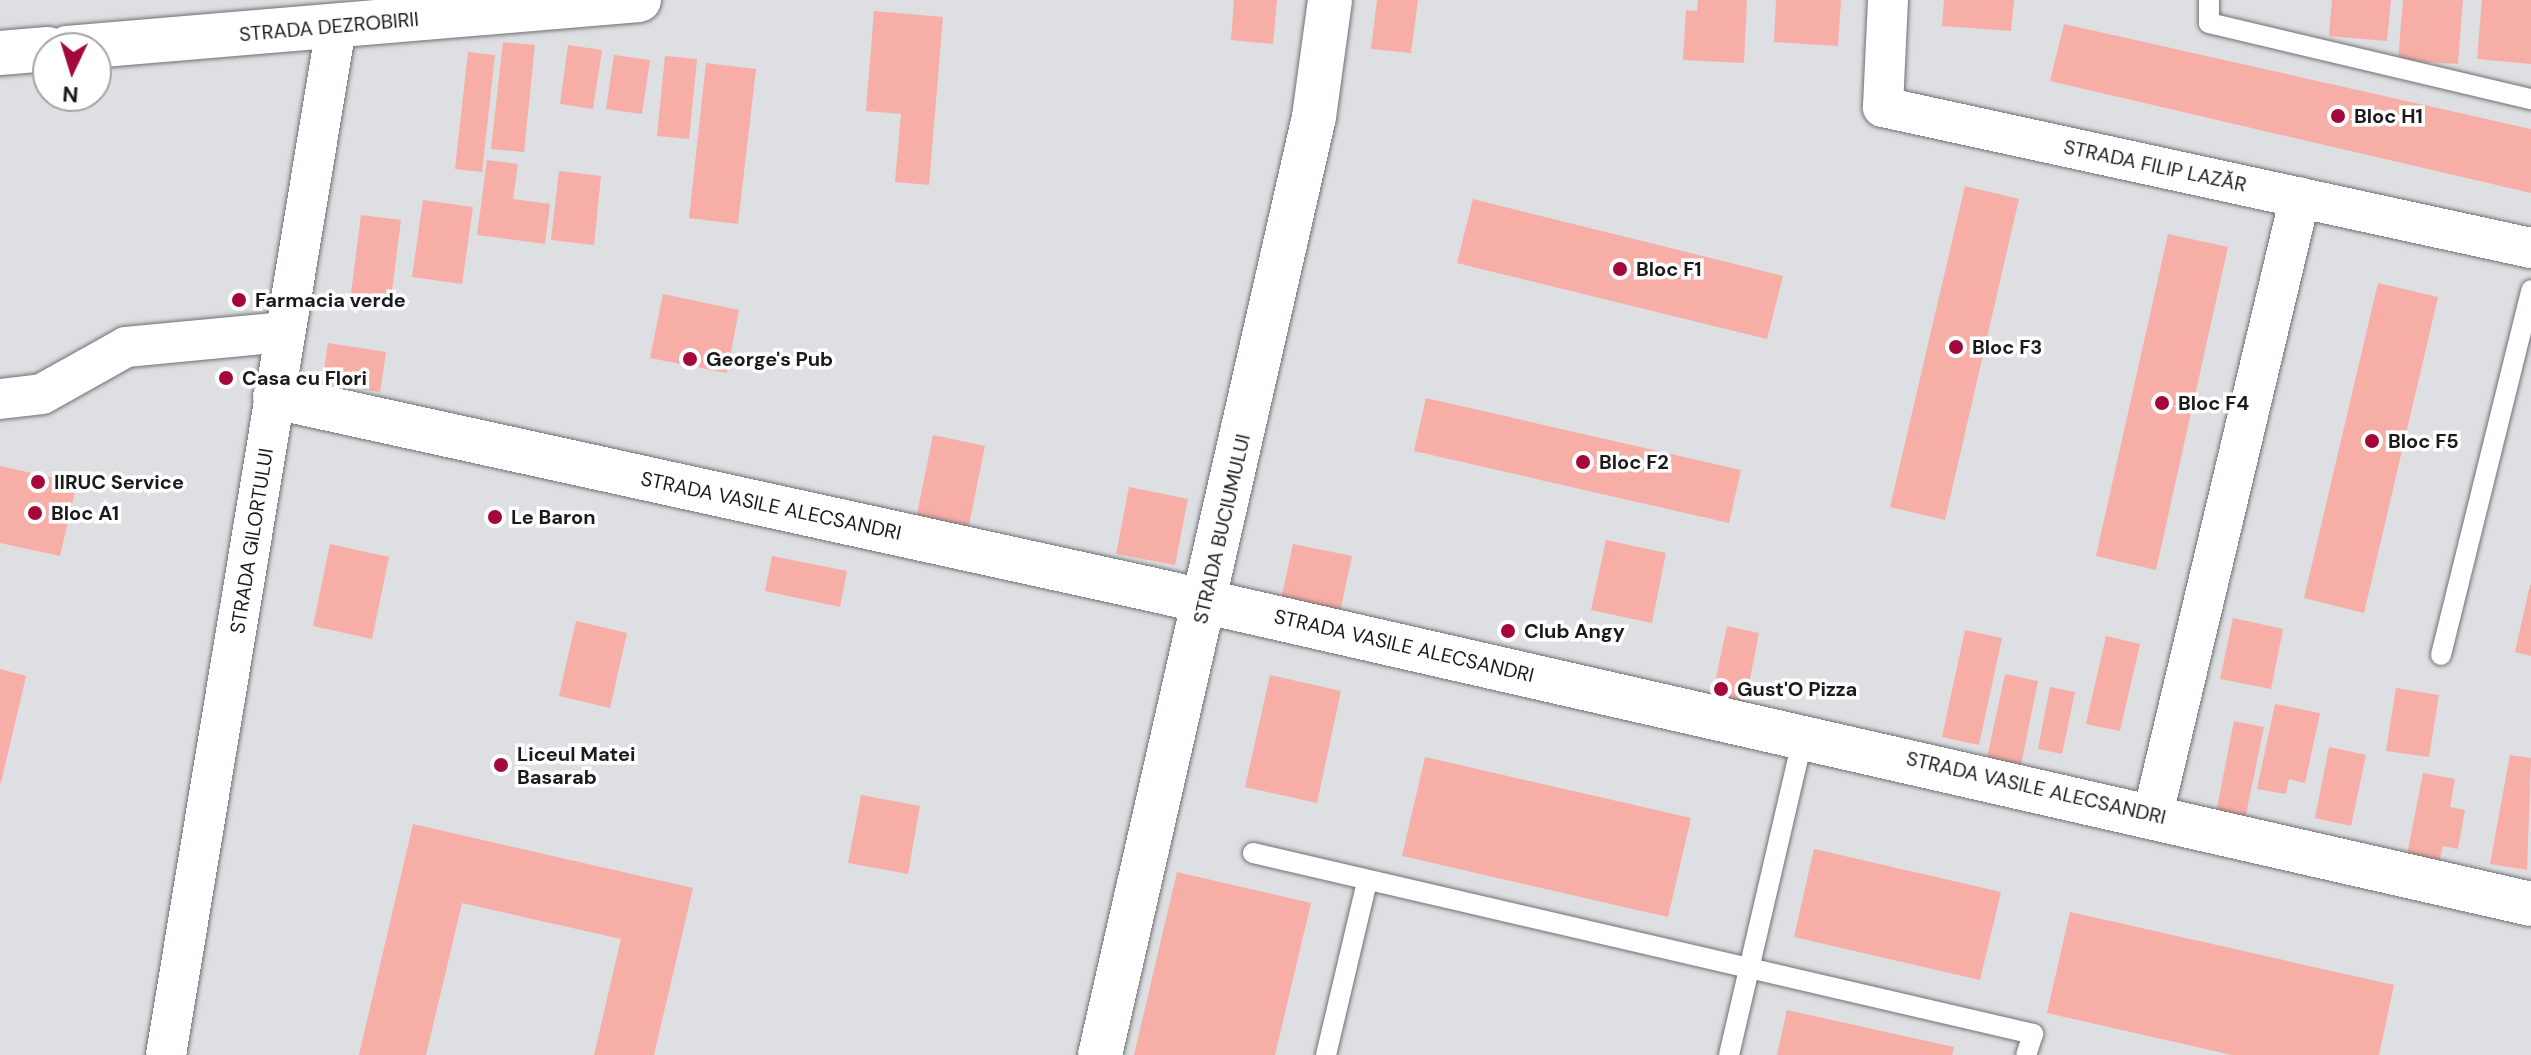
<!DOCTYPE html>
<html>
<head>
<meta charset="utf-8">
<style>
  body { margin:0 }
  #map { position:relative; width:2531px; height:1055px; overflow:hidden; background:#dddfe2; font-family:"DM Sans",sans-serif }
  div>[style] { position:absolute }
  .building>* { inset:0; background:#f7aea6 }
  .roads { filter:drop-shadow(0 0 2px #707174) drop-shadow(0 0 2px #707174) }
  .service>* { height:20px; margin:-10px; padding:0 10px; transform-origin:10px; border-radius:10px; background:#fff }
  .minor>* { height:40px; margin:-20px; padding:0 20px; transform-origin:20px; border-radius:20px; background:#fff }
  .tertiary>* { height:44px; margin:-22px; padding:0 22px; transform-origin:22px; border-radius:22px; background:#fff }
  .dots>* { width:22px; height:22px; translate:-50% -50%; box-sizing:border-box; border:4px solid #fff; border-radius:50% }
  span { translate:-50% -50%; white-space:nowrap; text-align:center; line-height:1.15; -webkit-text-stroke:7px #fff; paint-order:stroke }
  .street-label { font-size:20px; color:#1b1b1c }
  .poi-label { font-size:20px; color:#1b1b1c; font-weight:700 }
  .left { translate:0 -50%; text-align:left }
  .north { position:absolute; left:32px; top:32px; width:80px; height:80px; box-sizing:border-box; background:#fff; border:2px solid #a4a4a4; border-radius:50%; rotate:184deg; font-size:22px; font-weight:700; line-height:32px; text-align:center; color:#1b1b1c }
  .north::after { content:''; display:block; margin:auto; width:28px; height:36px; background:#a40739; clip-path:polygon(50% 0,100% 100%,50% 72%,0 100%) }
</style>
</head>
<body>
<div id="map">
  <div class="building">
    <div style="clip-path:polygon(1234px 0,1277px 0,1273px 44px,1231px 40px)"></div>
    <div style="clip-path:polygon(1377px 0,1418px 0,1411px 53px,1371px 49px)"></div>
    <div style="clip-path:polygon(1698px 0,1747px 0,1744px 63px,1683px 60px,1686px 10px,1697px 11px)"></div>
    <div style="clip-path:polygon(1776px 0,1841px 0,1838px 46px,1774px 42px)"></div>
    <div style="clip-path:polygon(1944px 0,2014px 0,2011px 31px,1942px 26px)"></div>
    <div style="clip-path:polygon(2332px 0,2391px 0,2387px 41px,2329px 36px)"></div>
    <div style="clip-path:polygon(2403px 0,2463px 0,2458px 64px,2398px 60px)"></div>
    <div style="clip-path:polygon(2482px 0,2531px 0,2531px 64px,2477px 59px)"></div>
    <div style="clip-path:polygon(874px 11px,943px 17px,929px 185px,895px 182px,901px 114px,866px 111px)"></div>
    <div style="clip-path:polygon(2064px 24px,2531px 129px,2531px 193px,2050px 81px)"></div>
    <div style="clip-path:polygon(503px 42px,535px 45px,524px 152px,491px 149px)"></div>
    <div style="clip-path:polygon(568px 45px,602px 50px,593px 109px,560px 104px)"></div>
    <div style="clip-path:polygon(468px 52px,495px 55px,482px 172px,455px 169px)"></div>
    <div style="clip-path:polygon(614px 55px,650px 60px,642px 114px,606px 109px)"></div>
    <div style="clip-path:polygon(665px 56px,697px 59px,689px 139px,657px 136px)"></div>
    <div style="clip-path:polygon(706px 63px,756px 69px,738px 224px,689px 218px)"></div>
    <div style="clip-path:polygon(487px 160px,518px 164px,513px 199px,550px 204px,545px 244px,477px 235px)"></div>
    <div style="clip-path:polygon(559px 171px,601px 176px,594px 245px,551px 240px)"></div>
    <div style="clip-path:polygon(1965px 186px,2019px 199px,1945px 520px,1890px 507px)"></div>
    <div style="clip-path:polygon(1473px 199px,1783px 276px,1767px 339px,1457px 263px)"></div>
    <div style="clip-path:polygon(423px 200px,473px 207px,462px 284px,412px 277px)"></div>
    <div style="clip-path:polygon(361px 215px,401px 220px,391px 299px,351px 294px)"></div>
    <div style="clip-path:polygon(2168px 234px,2228px 247px,2156px 570px,2096px 556px)"></div>
    <div style="clip-path:polygon(2378px 283px,2438px 297px,2364px 613px,2304px 598px)"></div>
    <div style="clip-path:polygon(663px 294px,739px 310px,727px 373px,650px 358px)"></div>
    <div style="clip-path:polygon(328px 343px,386px 352px,380px 392px,322px 383px)"></div>
    <div style="clip-path:polygon(1426px 398px,1741px 470px,1729px 523px,1414px 451px)"></div>
    <div style="clip-path:polygon(933px 435px,985px 446px,968px 530px,916px 519px)"></div>
    <div style="clip-path:polygon(0 466px,77px 483px,60px 556px,0 543px)"></div>
    <div style="clip-path:polygon(1129px 487px,1188px 499px,1175px 565px,1116px 554px)"></div>
    <div style="clip-path:polygon(1606px 540px,1666px 553px,1652px 623px,1591px 610px)"></div>
    <div style="clip-path:polygon(330px 544px,389px 557px,372px 639px,313px 626px)"></div>
    <div style="clip-path:polygon(1293px 544px,1352px 556px,1340px 612px,1281px 600px)"></div>
    <div style="clip-path:polygon(772px 556px,847px 571px,840px 607px,765px 591px)"></div>
    <div style="clip-path:polygon(2530px 585px,2531px 585px,2531px 656px,2515px 652px)"></div>
    <div style="clip-path:polygon(2233px 618px,2283px 629px,2271px 689px,2220px 679px)"></div>
    <div style="clip-path:polygon(576px 621px,627px 633px,610px 708px,559px 696px)"></div>
    <div style="clip-path:polygon(1727px 626px,1759px 633px,1745px 704px,1712px 697px)"></div>
    <div style="clip-path:polygon(1965px 630px,2002px 638px,1979px 745px,1942px 737px)"></div>
    <div style="clip-path:polygon(2106px 636px,2140px 644px,2120px 731px,2086px 724px)"></div>
    <div style="clip-path:polygon(0 669px,26px 676px,1px 783px,0 783px)"></div>
    <div style="clip-path:polygon(2005px 674px,2038px 681px,2021px 765px,1987px 758px)"></div>
    <div style="clip-path:polygon(1270px 675px,1341px 691px,1317px 803px,1245px 787px)"></div>
    <div style="clip-path:polygon(2050px 687px,2075px 692px,2062px 754px,2038px 749px)"></div>
    <div style="clip-path:polygon(2396px 688px,2439px 695px,2429px 757px,2386px 751px)"></div>
    <div style="clip-path:polygon(2275px 704px,2320px 713px,2305px 783px,2289px 779px,2286px 794px,2257px 789px)"></div>
    <div style="clip-path:polygon(2234px 721px,2264px 727px,2245px 819px,2216px 813px)"></div>
    <div style="clip-path:polygon(2329px 747px,2366px 755px,2351px 826px,2315px 818px)"></div>
    <div style="clip-path:polygon(2510px 755px,2531px 758px,2527px 870px,2490px 864px)"></div>
    <div style="clip-path:polygon(1425px 757px,1691px 818px,1668px 917px,1402px 856px)"></div>
    <div style="clip-path:polygon(2423px 773px,2455px 779px,2450px 807px,2465px 810px,2458px 849px,2443px 846px,2438px 867px,2406px 860px)"></div>
    <div style="clip-path:polygon(861px 795px,920px 806px,908px 874px,848px 863px)"></div>
    <div style="clip-path:polygon(413px 824px,693px 888px,654px 1055px,594px 1055px,621px 939px,462px 903px,426px 1055px,359px 1055px)"></div>
    <div style="clip-path:polygon(1814px 849px,2001px 892px,1980px 980px,1794px 937px)"></div>
    <div style="clip-path:polygon(1177px 872px,1311px 903px,1275px 1055px,1134px 1055px)"></div>
    <div style="clip-path:polygon(2070px 912px,2394px 985px,2379px 1055px,2232px 1055px,2047px 1013px)"></div>
    <div style="clip-path:polygon(1787px 1010px,1954px 1047px,1952px 1055px,1777px 1055px)"></div>
  </div>
  <div class="roads">
    <div class="service">
      <div style="left:2209px;top:0;width:23px;rotate:90deg"></div>
      <div style="left:2209px;top:23px;width:331px;rotate:13.3deg"></div>
      <div style="left:2441px;top:655px;width:376px;rotate:-76.1deg"></div>
      <div style="left:1253px;top:853px;width:801px;rotate:13.06deg"></div>
      <div style="left:2033px;top:1034px;width:22px;rotate:108deg"></div>
      <div style="left:1326px;top:1055px;width:178px;rotate:-76.7deg"></div>
      <div style="left:1729px;top:1055px;width:327px;rotate:-76.9deg"></div>
    </div>
    <div class="minor">
      <div style="left:1888px;top:0;width:107px;rotate:92.7deg"></div>
      <div style="left:1883px;top:107px;width:663px;rotate:12.28deg"></div>
      <div style="left:0;top:399px;width:42px;rotate:-6.8deg"></div>
      <div style="left:42px;top:394px;width:96px;rotate:-29.2deg"></div>
      <div style="left:126px;top:347px;width:160px;rotate:-5.4deg"></div>
      <div style="left:2153px;top:814px;width:634px;rotate:-76.6deg"></div>
      <div style="left:166px;top:1055px;width:1042px;rotate:-80.61deg"></div>
    </div>
    <div class="tertiary">
      <div style="left:67px;top:48px;width:574px;rotate:-4.8deg"></div>
      <div style="left:0;top:53px;width:48px;rotate:-4.8deg"></div>
      <div style="left:275px;top:397px;width:896px;rotate:12.38deg"></div>
      <div style="left:1150px;top:589px;width:1416px;rotate:12.85deg"></div>
      <div style="left:1100px;top:1055px;width:962px;rotate:-77.15deg"></div>
      <div style="left:1314px;top:117px;width:118px;rotate:-82.2deg"></div>
    </div>
  </div>
  <div class="dots">
    <div style="left:2338px;top:116px;background:#a40739"></div>
    <div style="left:1620px;top:269px;background:#a40739"></div>
    <div style="left:239px;top:300px;background:#a40739"></div>
    <div style="left:1956px;top:347px;background:#a40739"></div>
    <div style="left:690px;top:359px;background:#a40739"></div>
    <div style="left:226px;top:378px;background:#a40739"></div>
    <div style="left:2162px;top:403px;background:#a40739"></div>
    <div style="left:2372px;top:441px;background:#a40739"></div>
    <div style="left:1583px;top:462px;background:#a40739"></div>
    <div style="left:38px;top:482px;background:#a40739"></div>
    <div style="left:35px;top:513px;background:#a40739"></div>
    <div style="left:495px;top:517px;background:#a40739"></div>
    <div style="left:1508px;top:631px;background:#a40739"></div>
    <div style="left:1721px;top:689px;background:#a40739"></div>
    <div style="left:501px;top:765px;background:#a40739"></div>
  </div>
  <div class="street-label">
    <span style="left:329px;top:27px;rotate:-5deg">STRADA DEZROBIRII</span>
    <span style="left:2155px;top:166px;rotate:12deg">STRADA FILIP LAZĂR</span>
    <span style="left:771px;top:506px;rotate:12deg">STRADA VASILE ALECSANDRI</span>
    <span style="left:1222px;top:529px;rotate:-77deg">STRADA BUCIUMULUI</span>
    <span style="left:252px;top:541px;rotate:-81deg">STRADA GILORTULUI</span>
    <span style="left:1404px;top:646px;rotate:13deg">STRADA VASILE ALECSANDRI</span>
    <span style="left:2036px;top:788px;rotate:13deg">STRADA VASILE ALECSANDRI</span>
  </div>
  <div class="poi-label">
    <span class="left" style="left:2354px;top:116px">Bloc H1</span>
    <span class="left" style="left:1636px;top:269px">Bloc F1</span>
    <span class="left" style="left:255px;top:300px">Farmacia verde</span>
    <span class="left" style="left:1972px;top:347px">Bloc F3</span>
    <span class="left" style="left:706px;top:359px">George's Pub</span>
    <span class="left" style="left:242px;top:378px">Casa cu Flori</span>
    <span class="left" style="left:2178px;top:403px">Bloc F4</span>
    <span class="left" style="left:2388px;top:441px">Bloc F5</span>
    <span class="left" style="left:1599px;top:462px">Bloc F2</span>
    <span class="left" style="left:54px;top:482px">IIRUC Service</span>
    <span class="left" style="left:51px;top:513px">Bloc A1</span>
    <span class="left" style="left:511px;top:517px">Le Baron</span>
    <span class="left" style="left:1524px;top:631px">Club Angy</span>
    <span class="left" style="left:1737px;top:689px">Gust'O Pizza</span>
    <span class="left" style="left:517px;top:766px">Liceul Matei<br>Basarab</span>
  </div>
  <div class="north">N</div>
</div>
</body>
</html>
